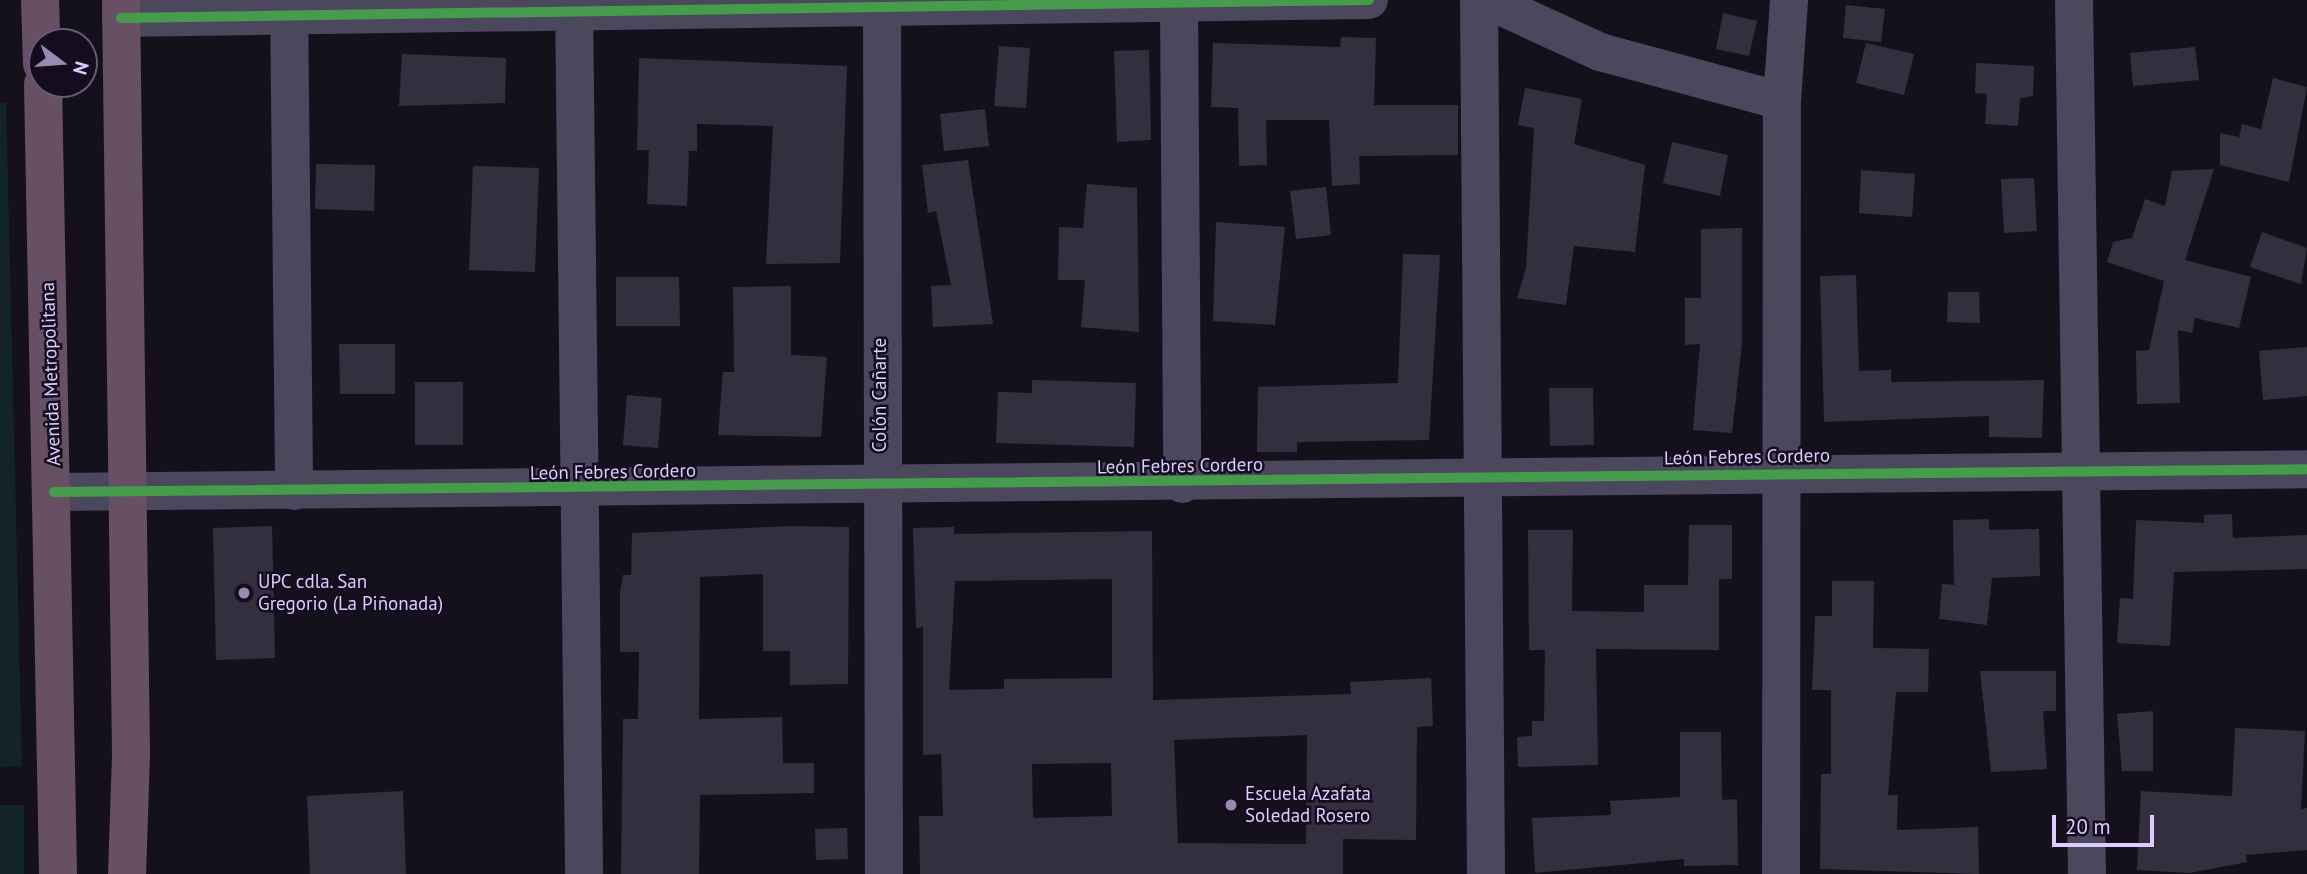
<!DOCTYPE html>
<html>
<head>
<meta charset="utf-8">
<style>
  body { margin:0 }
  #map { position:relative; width:2307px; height:874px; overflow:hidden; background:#15111c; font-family:"PT Sans",sans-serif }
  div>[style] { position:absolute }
  .green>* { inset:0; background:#122428 }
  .building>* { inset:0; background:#342f3e }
  .street>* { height:38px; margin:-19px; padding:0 19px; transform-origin:19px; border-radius:19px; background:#4b475d }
  .highway>* { height:38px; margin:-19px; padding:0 19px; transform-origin:19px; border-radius:19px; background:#675064 }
  .cycleway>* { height:10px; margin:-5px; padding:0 5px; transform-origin:5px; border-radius:5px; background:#469c4c }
  .dots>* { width:19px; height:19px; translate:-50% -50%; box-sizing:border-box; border:4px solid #140d20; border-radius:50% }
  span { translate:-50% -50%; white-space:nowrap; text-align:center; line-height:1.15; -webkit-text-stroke:5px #140d20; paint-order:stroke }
  .street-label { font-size:19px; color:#dbcefe }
  .poi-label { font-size:19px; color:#dbcefe }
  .left { translate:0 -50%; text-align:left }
  .north { position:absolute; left:28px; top:28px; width:70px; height:70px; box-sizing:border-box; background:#140d20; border:2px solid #645a79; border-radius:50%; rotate:106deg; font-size:19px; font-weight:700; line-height:28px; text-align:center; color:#dbcefe }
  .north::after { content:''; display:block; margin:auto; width:24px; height:32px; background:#968caf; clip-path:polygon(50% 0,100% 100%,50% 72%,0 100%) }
  .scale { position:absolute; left:2052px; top:815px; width:102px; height:32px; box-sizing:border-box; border:4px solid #dbcefe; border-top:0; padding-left:9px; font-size:21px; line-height:24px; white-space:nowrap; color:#dbcefe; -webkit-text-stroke:5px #140d20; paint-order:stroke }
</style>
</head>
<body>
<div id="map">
  <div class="green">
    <div style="clip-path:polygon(0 103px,6px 103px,22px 766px,0 767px)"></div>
    <div style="clip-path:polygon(0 805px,24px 805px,24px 874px,0 874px)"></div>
  </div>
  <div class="building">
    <div style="clip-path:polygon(1846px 5px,1885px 9px,1881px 42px,1843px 38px)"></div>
    <div style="clip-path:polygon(1723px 13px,1757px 21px,1749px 56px,1716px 49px)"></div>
    <div style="clip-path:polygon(1341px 37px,1376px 38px,1374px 105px,1458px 105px,1458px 155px,1359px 156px,1360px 184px,1332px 186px,1329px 120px,1266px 120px,1267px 165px,1239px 166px,1238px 108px,1211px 107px,1213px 43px,1340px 47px)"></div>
    <div style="clip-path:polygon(1866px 43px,1914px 54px,1904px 95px,1856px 83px)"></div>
    <div style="clip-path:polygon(999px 46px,1030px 48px,1026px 108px,994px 106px)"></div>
    <div style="clip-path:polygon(2195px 47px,2199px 80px,2133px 86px,2130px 53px)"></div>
    <div style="clip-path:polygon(1149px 50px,1151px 140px,1117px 142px,1114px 51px)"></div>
    <div style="clip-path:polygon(402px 54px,506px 58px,505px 103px,399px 106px)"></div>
    <div style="clip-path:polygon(639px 58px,847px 66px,840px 263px,766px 264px,773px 126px,697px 124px,697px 151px,689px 151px,687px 206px,647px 204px,649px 150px,637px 150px)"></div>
    <div style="clip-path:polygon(1976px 63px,2034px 66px,2033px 96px,2020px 98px,2018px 126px,1985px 124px,1987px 94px,1975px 93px)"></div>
    <div style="clip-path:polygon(2273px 78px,2307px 87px,2289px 182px,2220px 165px,2220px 133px,2239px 137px,2242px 124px,2261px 129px)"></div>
    <div style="clip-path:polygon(1525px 88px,1582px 99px,1574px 144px,1645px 165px,1635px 252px,1574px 246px,1566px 305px,1517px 298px,1526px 268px,1534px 128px,1518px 125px)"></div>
    <div style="clip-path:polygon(985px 109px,989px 146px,944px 151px,940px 114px)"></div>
    <div style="clip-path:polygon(1672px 142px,1728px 155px,1720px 196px,1663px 183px)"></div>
    <div style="clip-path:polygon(968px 160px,993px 324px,933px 327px,931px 286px,951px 285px,936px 211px,928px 213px,922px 165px)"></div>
    <div style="clip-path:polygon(316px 164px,375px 165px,374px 211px,315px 209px)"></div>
    <div style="clip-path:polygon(473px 166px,539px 168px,535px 272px,469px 270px)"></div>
    <div style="clip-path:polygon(2214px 169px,2185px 260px,2251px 277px,2239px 328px,2195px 318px,2192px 333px,2178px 330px,2180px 403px,2137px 404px,2136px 351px,2149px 350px,2164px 281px,2107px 262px,2113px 242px,2132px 238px,2145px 199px,2165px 206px,2172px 171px)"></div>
    <div style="clip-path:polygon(1861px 170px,1915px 174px,1912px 217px,1859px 213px)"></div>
    <div style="clip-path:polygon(2034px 178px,2037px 231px,2004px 233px,2001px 179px)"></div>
    <div style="clip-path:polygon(1087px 184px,1137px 188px,1139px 332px,1081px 327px,1085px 280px,1058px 280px,1059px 227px,1083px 228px)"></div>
    <div style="clip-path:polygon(1326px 187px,1331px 235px,1296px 239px,1290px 191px)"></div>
    <div style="clip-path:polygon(1216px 222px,1285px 227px,1275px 325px,1213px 321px)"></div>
    <div style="clip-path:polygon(1742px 228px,1742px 344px,1732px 433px,1693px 430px,1700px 344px,1685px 345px,1685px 298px,1701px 298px,1701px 229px)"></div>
    <div style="clip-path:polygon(2262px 232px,2307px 248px,2301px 284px,2250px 267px)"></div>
    <div style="clip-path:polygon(1403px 254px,1440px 255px,1429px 440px,1297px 442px,1297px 452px,1257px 452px,1258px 387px,1398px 383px)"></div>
    <div style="clip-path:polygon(1856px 275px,1859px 371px,1891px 370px,1891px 382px,2044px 380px,2042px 438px,1989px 437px,1989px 416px,1824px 422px,1820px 276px)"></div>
    <div style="clip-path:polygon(616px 277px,679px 277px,680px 326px,616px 326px)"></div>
    <div style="clip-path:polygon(791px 286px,791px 355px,827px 357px,821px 437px,718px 435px,723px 372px,734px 372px,733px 287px)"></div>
    <div style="clip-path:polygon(1948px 292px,1979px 292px,1980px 323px,1947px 322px)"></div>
    <div style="clip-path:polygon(339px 344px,395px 344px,395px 394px,340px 394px)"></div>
    <div style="clip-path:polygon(2307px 347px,2307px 396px,2263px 400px,2259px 351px)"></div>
    <div style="clip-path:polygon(1032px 380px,1136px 383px,1134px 447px,996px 443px,998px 392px,1032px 393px)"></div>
    <div style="clip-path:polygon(415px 382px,463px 382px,463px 445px,415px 445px)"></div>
    <div style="clip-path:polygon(1549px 388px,1593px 388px,1594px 445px,1550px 446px)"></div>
    <div style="clip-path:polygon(627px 395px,662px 398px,658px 448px,623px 445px)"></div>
    <div style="clip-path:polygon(2232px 514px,2233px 538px,2307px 535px,2307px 569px,2174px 572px,2170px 646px,2117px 643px,2120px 598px,2133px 599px,2136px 520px,2204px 523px,2204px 515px)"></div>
    <div style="clip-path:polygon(1989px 519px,1989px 530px,2039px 529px,2040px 576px,1992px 578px,1987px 625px,1939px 619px,1942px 584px,1954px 585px,1953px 520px)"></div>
    <div style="clip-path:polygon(1689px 525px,1732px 525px,1732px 579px,1719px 579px,1719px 650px,1596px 649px,1598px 765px,1518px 767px,1517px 737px,1532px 736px,1532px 721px,1544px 721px,1545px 650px,1529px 650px,1528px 530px,1573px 530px,1572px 611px,1644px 612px,1644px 585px,1688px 585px)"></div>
    <div style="clip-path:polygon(272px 526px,275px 658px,216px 660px,213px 528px)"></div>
    <div style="clip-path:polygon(790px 526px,849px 527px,848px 684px,790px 685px,790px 651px,763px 651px,763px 574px,700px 577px,699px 719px,782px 717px,783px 763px,814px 763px,814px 793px,700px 795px,699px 874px,621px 874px,623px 719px,638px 719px,639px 652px,620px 652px,620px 593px,623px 575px,631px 575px,632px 533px)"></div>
    <div style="clip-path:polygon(evenodd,954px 527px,954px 534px,1152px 531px,1153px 700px,1351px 694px,1350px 682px,1431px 678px,1433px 726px,1417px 727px,1416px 840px,1343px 839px,1343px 874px,920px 874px,919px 816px,943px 816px,941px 754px,923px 755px,923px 627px,916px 628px,913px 528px,954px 527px,1112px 579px,1112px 678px,1004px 679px,1004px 689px,949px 690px,955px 581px,1112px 579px,954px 527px,1307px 735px,1306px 844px,1178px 843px,1174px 740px,1307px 735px,954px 527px,1111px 763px,1112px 816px,1033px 818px,1032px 764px,1111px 763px)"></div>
    <div style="clip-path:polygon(1832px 581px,1874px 581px,1873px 648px,1929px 649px,1928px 692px,1896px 692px,1888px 795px,1898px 795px,1897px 830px,1978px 827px,1979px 874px,1820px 869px,1821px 774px,1831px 774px,1831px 690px,1812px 690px,1814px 647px,1815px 616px,1832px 616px)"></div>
    <div style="clip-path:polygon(1980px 671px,2056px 671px,2056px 711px,2043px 711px,2047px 769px,1991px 772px)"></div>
    <div style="clip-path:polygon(2153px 711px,2153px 771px,2122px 771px,2117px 714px)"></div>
    <div style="clip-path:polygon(2235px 728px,2305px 731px,2301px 809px,2307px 808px,2307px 850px,2246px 855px,2247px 862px,2190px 873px,2137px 870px,2141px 791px,2232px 796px)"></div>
    <div style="clip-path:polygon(1680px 732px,1721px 732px,1722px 800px,1737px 799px,1738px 865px,1684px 866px,1684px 859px,1535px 873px,1532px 818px,1611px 815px,1610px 801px,1680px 797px)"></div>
    <div style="clip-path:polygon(403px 791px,406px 874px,310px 874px,307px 796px)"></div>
    <div style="clip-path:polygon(847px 828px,848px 859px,816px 860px,815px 829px)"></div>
  </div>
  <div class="street">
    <div style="left:289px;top:0;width:491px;rotate:89.4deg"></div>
    <div style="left:574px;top:0;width:874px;rotate:89.34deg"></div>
    <div style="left:882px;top:0;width:874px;rotate:89.87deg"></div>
    <div style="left:1479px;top:0;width:874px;rotate:89.54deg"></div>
    <div style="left:1487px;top:0;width:124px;rotate:24.7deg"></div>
    <div style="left:1600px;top:52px;width:188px;rotate:15.1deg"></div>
    <div style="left:2074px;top:0;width:874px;rotate:89.15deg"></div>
    <div style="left:1179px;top:6px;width:478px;rotate:89.6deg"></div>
    <div style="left:121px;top:18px;width:1248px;rotate:-0.83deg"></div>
    <div style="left:54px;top:492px;width:2253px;rotate:-0.58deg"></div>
    <div style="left:1781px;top:874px;width:773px;rotate:-89.93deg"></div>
    <div style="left:1782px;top:101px;width:101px;rotate:-86deg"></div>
  </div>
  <div class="highway">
    <div style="left:40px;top:0;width:64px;rotate:88.2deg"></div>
    <div style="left:121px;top:0;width:755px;rotate:89.24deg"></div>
    <div style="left:131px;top:755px;width:119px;rotate:91.9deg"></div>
    <div style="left:43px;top:84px;width:790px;rotate:88.91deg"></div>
  </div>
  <div class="cycleway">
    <div style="left:121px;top:18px;width:1248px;rotate:-0.83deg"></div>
    <div style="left:54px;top:492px;width:2253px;rotate:-0.58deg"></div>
  </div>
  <div class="dots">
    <div style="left:244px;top:593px;background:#968caf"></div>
    <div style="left:1231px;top:805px;background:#968caf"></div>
  </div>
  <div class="street-label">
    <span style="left:51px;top:374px;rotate:-92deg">Avenida Metropolitana</span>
    <span style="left:880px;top:395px;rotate:-90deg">Colón Cañarte</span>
    <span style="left:1747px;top:457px;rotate:-1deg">León Febres Cordero</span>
    <span style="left:1180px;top:466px;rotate:-1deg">León Febres Cordero</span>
    <span style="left:613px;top:472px;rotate:-1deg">León Febres Cordero</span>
  </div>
  <div class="poi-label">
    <span class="left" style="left:258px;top:593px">UPC cdla. San<br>Gregorio (La Piñonada)</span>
    <span class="left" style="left:1245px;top:805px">Escuela Azafata<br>Soledad Rosero</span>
  </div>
  <div class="north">N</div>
  <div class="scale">20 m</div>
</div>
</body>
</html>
